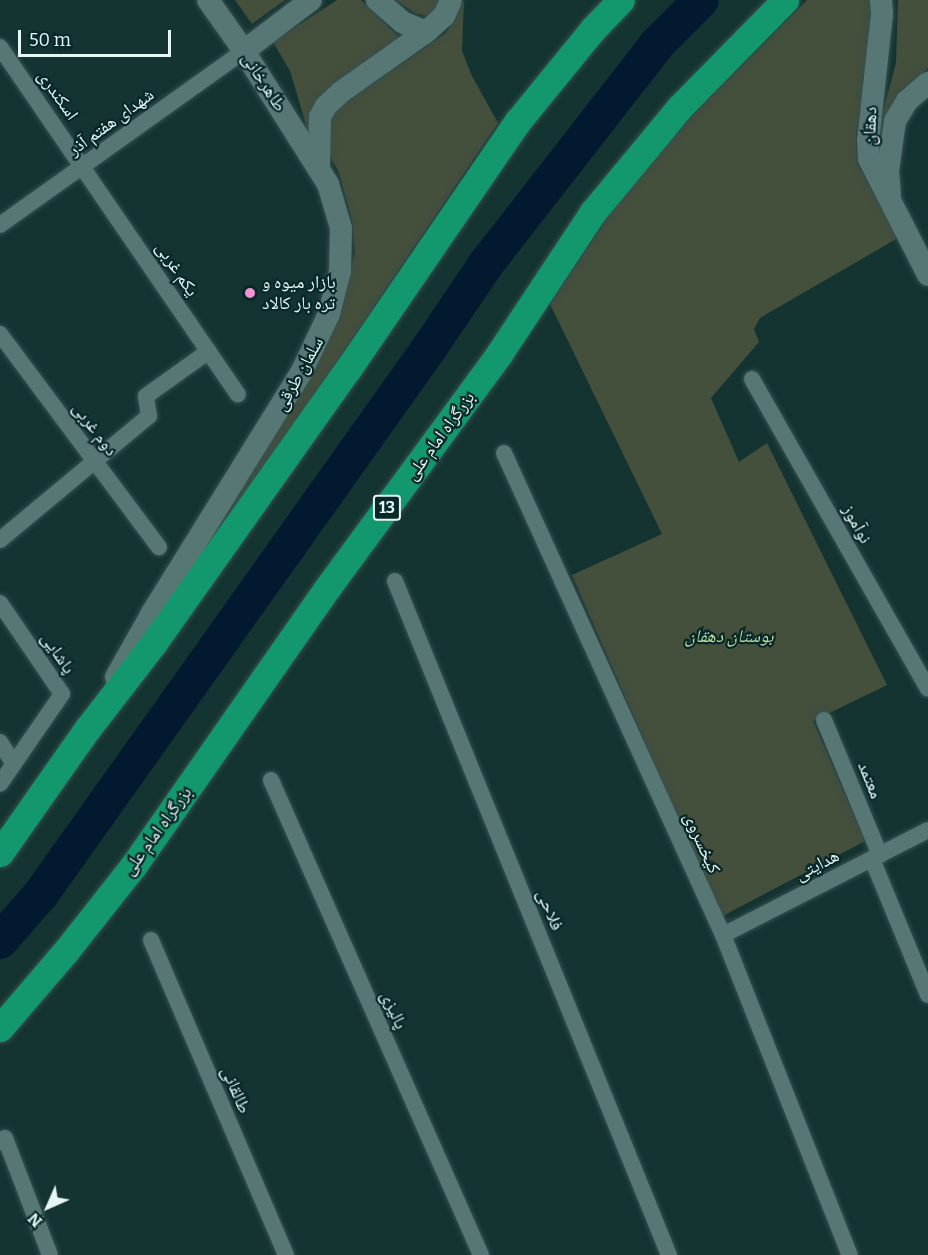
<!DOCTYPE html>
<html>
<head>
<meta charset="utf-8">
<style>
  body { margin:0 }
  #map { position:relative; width:928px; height:1255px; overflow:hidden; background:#143432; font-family:Bitter,"Noto Naskh Arabic",serif }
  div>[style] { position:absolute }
  .green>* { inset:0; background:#444f3c }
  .river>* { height:36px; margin:-18px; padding:0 18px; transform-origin:18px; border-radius:18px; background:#031930 }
  .roads { filter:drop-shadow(0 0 2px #37504f) drop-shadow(0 0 2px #37504f) }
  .minor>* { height:16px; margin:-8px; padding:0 8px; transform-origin:8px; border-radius:8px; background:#577775 }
  .secondary>* { height:22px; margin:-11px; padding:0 11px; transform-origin:11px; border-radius:11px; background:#577775 }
  .trunk>* { height:27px; margin:-13.5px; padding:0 13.5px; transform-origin:13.5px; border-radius:13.5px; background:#12986c }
  .dots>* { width:16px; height:16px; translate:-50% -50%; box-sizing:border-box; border:3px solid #092928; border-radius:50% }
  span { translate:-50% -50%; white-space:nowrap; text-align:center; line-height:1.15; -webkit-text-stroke:4.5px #092928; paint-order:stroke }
  .shield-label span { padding:2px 4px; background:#092928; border:2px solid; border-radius:4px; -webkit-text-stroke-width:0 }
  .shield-label { font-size:16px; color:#e5f6f5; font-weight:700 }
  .street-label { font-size:18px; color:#e5f6f5 }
  .poi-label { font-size:18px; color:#e5f6f5 }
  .left { translate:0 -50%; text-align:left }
  .park-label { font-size:18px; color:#bcdaa1; font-style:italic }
  .north { position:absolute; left:18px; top:1177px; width:60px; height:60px; -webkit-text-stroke:4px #092928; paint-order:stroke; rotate:225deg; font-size:16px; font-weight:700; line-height:24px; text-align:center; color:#e5f6f5 }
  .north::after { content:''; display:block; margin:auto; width:21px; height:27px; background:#e5f6f5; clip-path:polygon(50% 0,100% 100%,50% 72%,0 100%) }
  .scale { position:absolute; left:18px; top:30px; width:153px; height:27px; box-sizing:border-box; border:3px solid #e5f6f5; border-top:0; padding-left:8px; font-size:18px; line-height:21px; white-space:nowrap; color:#e5f6f5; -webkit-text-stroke:4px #092928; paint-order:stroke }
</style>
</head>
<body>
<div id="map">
  <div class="green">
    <div style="clip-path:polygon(235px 0,285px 0,252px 24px)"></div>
    <div style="clip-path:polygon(337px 0,361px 0,401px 39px,310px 138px,290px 71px,273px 42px)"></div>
    <div style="clip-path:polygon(395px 0,440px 0,430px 17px,415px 13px)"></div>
    <div style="clip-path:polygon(464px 0,462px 51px,472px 76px,498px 123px,312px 398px,211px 540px,316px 367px,341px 313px,355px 252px,352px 220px,339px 173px,325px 146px,328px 115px,446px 33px)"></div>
    <div style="clip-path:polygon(807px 0,871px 0,865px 78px,856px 136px,857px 163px,898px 238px,760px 318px,754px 329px,759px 342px,711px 398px,739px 462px,767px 443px,887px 685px,813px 721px,865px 841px,721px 917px,572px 575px,662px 534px,550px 304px,627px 189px,696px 112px)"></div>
    <div style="clip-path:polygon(898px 0,928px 0,928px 68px,892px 102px,880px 144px,881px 168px,877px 152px,879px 126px,896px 63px)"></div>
  </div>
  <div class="river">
    <div style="left:0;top:941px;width:62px;rotate:-48.9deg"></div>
    <div style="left:41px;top:894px;width:671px;rotate:-54.58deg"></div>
    <div style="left:430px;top:347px;width:100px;rotate:-56deg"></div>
    <div style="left:486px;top:264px;width:279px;rotate:-52.1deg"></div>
    <div style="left:657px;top:44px;width:62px;rotate:-45deg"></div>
  </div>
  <div class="roads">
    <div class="minor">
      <div style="left:0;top:47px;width:421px;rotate:55.6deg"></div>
      <div style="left:0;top:225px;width:300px;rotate:-35.5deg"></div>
      <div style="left:0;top:334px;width:266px;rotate:53.3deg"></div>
      <div style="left:752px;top:379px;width:356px;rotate:60.4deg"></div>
      <div style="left:504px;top:453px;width:529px;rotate:65.57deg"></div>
      <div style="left:723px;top:935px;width:344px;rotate:68.4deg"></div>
      <div style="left:0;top:540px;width:194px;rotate:-39.8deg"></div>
      <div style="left:149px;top:416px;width:20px;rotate:-99deg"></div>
      <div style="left:146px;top:396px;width:77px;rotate:-35.5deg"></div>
      <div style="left:395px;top:581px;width:728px;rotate:67.88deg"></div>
      <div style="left:0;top:603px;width:110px;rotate:55.7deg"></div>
      <div style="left:62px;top:694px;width:109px;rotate:124.6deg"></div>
      <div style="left:824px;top:720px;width:146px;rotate:67.5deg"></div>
      <div style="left:0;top:742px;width:26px;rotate:58deg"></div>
      <div style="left:271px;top:780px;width:519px;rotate:66.15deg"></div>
      <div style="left:872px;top:859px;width:147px;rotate:67.6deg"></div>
      <div style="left:723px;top:935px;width:230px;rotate:-27.1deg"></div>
      <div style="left:151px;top:940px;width:343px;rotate:66.8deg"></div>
      <div style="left:0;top:1142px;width:6px;rotate:-39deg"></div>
      <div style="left:5px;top:1138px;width:125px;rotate:69deg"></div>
    </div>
    <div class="secondary">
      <div style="left:377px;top:0;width:33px;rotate:41deg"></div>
      <div style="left:402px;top:22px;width:26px;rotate:23deg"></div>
      <div style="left:881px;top:0;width:14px;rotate:86deg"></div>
      <div style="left:882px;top:14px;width:127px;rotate:96.3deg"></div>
      <div style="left:868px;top:140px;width:19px;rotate:87deg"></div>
      <div style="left:869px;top:159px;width:130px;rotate:63deg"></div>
      <div style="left:244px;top:51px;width:84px;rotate:-37.3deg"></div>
      <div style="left:319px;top:165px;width:48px;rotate:-88.8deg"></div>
      <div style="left:320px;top:117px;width:13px;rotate:-61deg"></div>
      <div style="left:326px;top:106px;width:21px;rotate:-43deg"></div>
      <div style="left:341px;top:92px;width:104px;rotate:-35.2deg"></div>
      <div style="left:426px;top:32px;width:24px;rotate:-42deg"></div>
      <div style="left:444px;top:16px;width:17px;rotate:-66deg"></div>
      <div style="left:890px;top:194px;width:23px;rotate:-95deg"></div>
      <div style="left:888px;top:171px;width:50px;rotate:-82deg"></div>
      <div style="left:895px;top:121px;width:23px;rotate:-59deg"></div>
      <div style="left:907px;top:101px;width:28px;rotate:-41deg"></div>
      <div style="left:116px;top:677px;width:73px;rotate:-60.6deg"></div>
      <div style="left:152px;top:613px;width:285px;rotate:-58.2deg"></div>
      <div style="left:302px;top:371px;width:63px;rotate:-64.7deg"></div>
      <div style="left:329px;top:314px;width:44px;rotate:-75.7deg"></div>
      <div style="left:340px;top:271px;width:43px;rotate:-88.7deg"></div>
      <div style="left:341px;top:228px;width:46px;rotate:-106.5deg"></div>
      <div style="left:328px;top:184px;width:157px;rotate:-122.3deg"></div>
      <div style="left:244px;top:51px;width:62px;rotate:-125.2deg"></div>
    </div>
    <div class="trunk">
      <div style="left:0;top:853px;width:153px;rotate:-54.9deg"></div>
      <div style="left:88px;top:728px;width:106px;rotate:-52.3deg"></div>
      <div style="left:153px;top:644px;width:337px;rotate:-54.7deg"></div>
      <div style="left:348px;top:369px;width:301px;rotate:-55.6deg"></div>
      <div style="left:518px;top:121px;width:119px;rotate:-50.8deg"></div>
      <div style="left:593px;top:29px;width:40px;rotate:-46deg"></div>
      <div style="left:0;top:1028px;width:101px;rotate:-49.4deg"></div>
      <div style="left:66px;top:951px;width:110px;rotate:-51.7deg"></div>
      <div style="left:134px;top:865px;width:339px;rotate:-55.1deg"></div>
      <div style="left:328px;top:587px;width:289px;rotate:-53.7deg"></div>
      <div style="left:499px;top:354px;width:170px;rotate:-56.5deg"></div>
      <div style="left:593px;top:212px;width:136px;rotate:-50.4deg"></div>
      <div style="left:680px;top:107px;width:150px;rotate:-45.5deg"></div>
    </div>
  </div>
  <div class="dots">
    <div style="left:250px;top:293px;background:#f391d5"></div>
  </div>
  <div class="shield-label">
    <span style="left:387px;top:508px">13</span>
  </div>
  <div class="street-label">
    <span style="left:264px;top:82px;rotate:57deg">طاهرخانی</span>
    <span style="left:58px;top:95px;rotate:55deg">اسکندری</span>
    <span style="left:111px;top:122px;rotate:-36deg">شهدای هفتم آذر</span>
    <span style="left:870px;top:126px;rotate:-88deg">دهقان</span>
    <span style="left:177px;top:269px;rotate:56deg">یکم غربی</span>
    <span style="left:299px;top:374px;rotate:-61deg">سلمان طرقی</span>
    <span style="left:95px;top:429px;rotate:53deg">دوم غربی</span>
    <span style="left:440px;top:436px;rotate:-54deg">بزرگراه امام علی</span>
    <span style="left:857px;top:524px;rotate:61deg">نوآموز</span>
    <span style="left:58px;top:653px;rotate:56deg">پاشایی</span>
    <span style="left:870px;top:780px;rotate:68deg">معتمد</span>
    <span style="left:157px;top:831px;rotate:-54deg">بزرگراه امام علی</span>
    <span style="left:702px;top:843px;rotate:66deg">کیخسروی</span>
    <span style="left:817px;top:865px;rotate:-27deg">هدایتی</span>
    <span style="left:550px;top:910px;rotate:68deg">فلاحی</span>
    <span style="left:394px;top:1010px;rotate:66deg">پالیزی</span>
    <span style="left:236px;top:1090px;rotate:67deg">طالقانی</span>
  </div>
  <div class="poi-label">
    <span class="left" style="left:262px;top:293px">بازار میوه و<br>تره بار کالاد</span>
  </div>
  <div class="park-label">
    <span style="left:729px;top:636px">بوستان دهقان</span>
  </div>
  <div class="north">N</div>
  <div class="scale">50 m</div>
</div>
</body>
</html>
